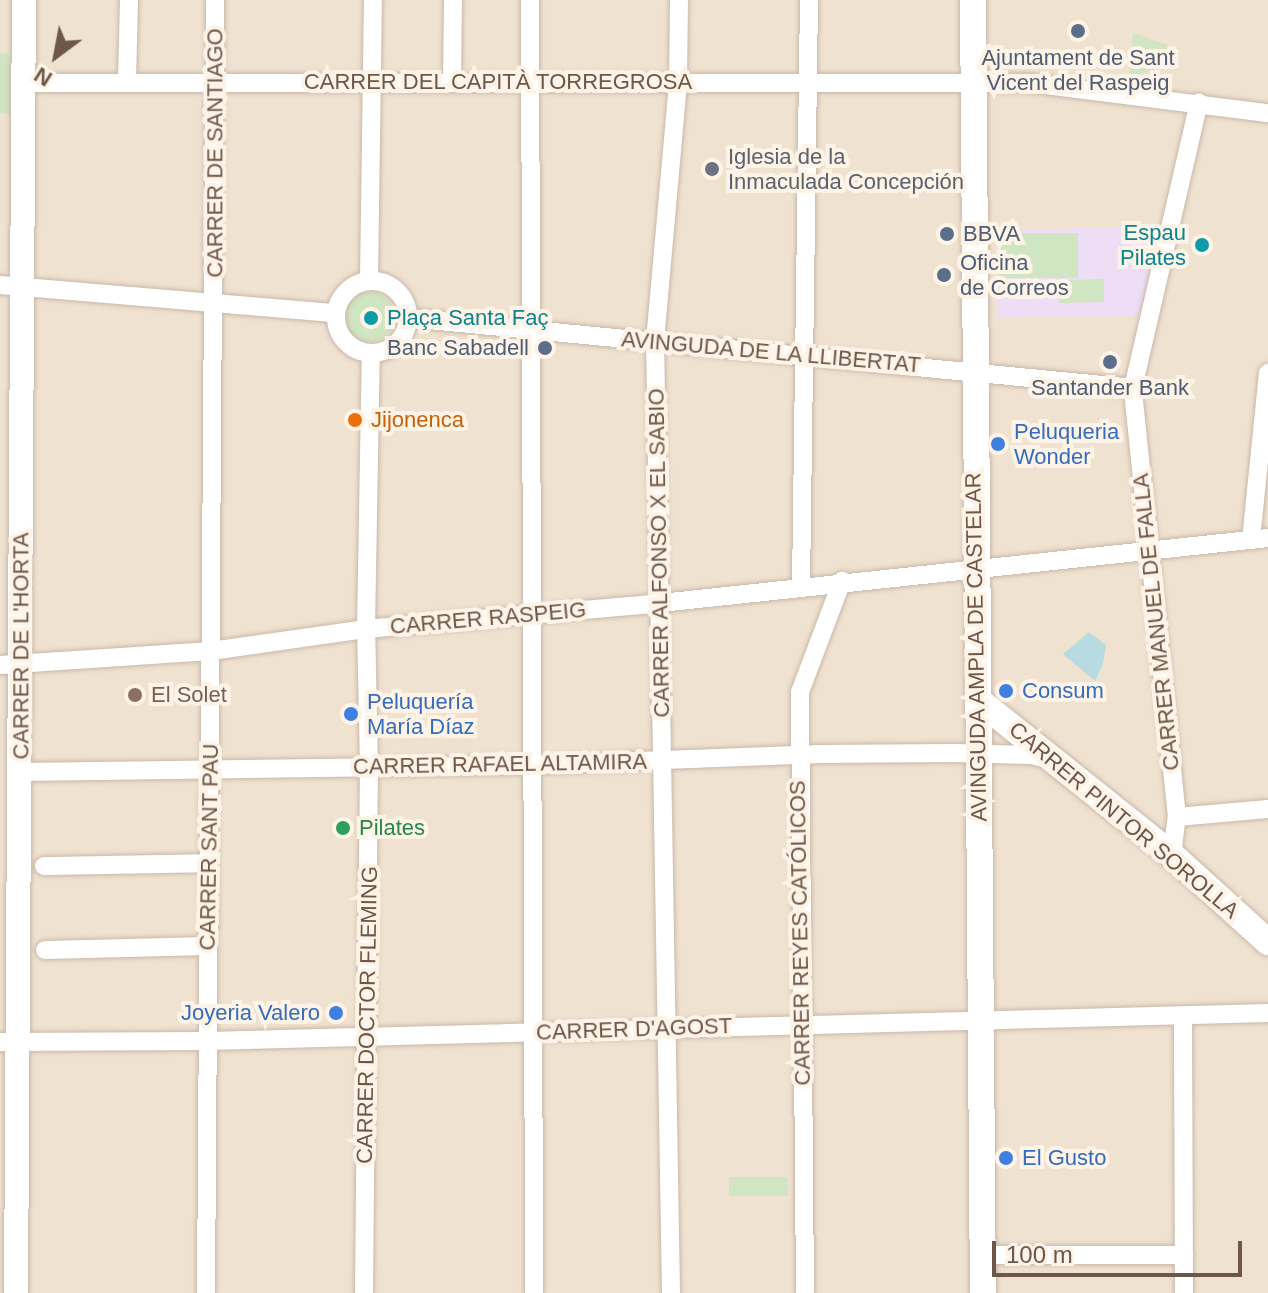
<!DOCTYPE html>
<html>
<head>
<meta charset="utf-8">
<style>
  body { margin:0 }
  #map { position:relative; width:1268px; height:1293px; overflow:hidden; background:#faf0e1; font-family:Helvetica,sans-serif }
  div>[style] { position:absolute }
  .residential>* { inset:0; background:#f0e2d0 }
  .education>* { inset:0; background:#eddef6 }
  .green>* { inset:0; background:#d0e5c1 }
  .round { border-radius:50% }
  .water>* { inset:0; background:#b8dbe1 }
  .roads { filter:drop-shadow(0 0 2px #c9b8a9) drop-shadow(0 0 2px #c9b8a9) }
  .minor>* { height:18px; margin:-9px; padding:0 9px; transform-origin:9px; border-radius:9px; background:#fff }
  .minor>.ring { margin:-9px; padding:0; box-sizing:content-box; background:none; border:18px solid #fff; border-radius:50% }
  .tertiary>* { height:24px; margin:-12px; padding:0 12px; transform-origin:12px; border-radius:12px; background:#fff }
  .secondary>* { height:26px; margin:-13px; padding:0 13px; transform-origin:13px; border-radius:13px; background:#fff }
  .dots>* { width:22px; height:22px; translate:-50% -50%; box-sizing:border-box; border:4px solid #fdf4e7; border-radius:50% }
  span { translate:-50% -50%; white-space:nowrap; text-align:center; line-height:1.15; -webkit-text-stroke:8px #fdf4e7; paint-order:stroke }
  .service-label { font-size:22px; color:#4e5e75 }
  .left { translate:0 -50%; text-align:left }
  .right { translate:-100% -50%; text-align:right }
  .street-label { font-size:22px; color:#6e574a }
  .worship-label { font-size:22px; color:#5b616d }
  .culture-label { font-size:22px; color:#0d838f }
  .food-label { font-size:22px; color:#c56008 }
  .shop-label { font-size:22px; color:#366cbe }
  .education-label { font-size:22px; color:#785e54 }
  .leisure-label { font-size:22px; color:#27864d }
  .north { position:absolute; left:16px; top:16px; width:80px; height:80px; -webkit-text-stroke:6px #fdf4e7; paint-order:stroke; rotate:212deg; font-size:22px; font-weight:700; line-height:32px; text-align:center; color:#6e574a }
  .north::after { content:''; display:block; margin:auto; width:28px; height:36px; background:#6e574a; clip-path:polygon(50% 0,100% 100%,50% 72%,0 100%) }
  .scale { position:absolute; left:992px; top:1241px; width:250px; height:36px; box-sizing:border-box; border:4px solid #6e574a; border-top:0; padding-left:10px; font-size:24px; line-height:28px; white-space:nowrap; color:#6e574a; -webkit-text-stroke:6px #fdf4e7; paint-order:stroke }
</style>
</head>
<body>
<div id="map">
  <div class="residential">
    <div style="clip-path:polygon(0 0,1268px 0,1268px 1293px,0 1293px)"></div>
  </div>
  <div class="education">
    <div style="clip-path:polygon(1081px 228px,1159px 228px,1139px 316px,997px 317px,996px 231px)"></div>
  </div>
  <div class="green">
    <div style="clip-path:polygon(1133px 33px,1168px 45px,1174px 63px,1129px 78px)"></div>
    <div style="clip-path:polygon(0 53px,14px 56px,15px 116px,0 113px)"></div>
    <div style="clip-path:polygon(998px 233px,1078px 233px,1078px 278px,998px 278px)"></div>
    <div style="clip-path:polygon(1104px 279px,1104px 302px,1059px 303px,1058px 280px)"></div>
    <div class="round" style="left:345px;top:292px;width:50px;height:50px"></div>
    <div style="clip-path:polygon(729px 1177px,788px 1177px,788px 1196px,729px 1196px)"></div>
  </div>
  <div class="water">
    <div style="clip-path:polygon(1089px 632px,1106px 645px,1103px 664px,1095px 681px,1063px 654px)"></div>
  </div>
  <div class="roads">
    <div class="minor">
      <div style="left:530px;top:0;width:1293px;rotate:89.82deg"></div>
      <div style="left:127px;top:81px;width:81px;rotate:-88.6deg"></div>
      <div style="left:452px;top:82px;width:82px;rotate:-89.3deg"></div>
      <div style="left:23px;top:83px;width:1006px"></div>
      <div style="left:1029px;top:83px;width:241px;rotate:7.2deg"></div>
      <div style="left:369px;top:281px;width:281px;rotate:-89.2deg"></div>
      <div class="ring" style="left:336px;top:281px;width:54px;height:54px"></div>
      <div style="left:0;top:285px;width:337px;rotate:4.8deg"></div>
      <div style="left:408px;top:318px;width:728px;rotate:5.51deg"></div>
      <div style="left:1251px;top:540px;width:168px;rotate:-84.2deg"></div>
      <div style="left:801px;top:586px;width:586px;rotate:-89.22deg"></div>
      <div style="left:0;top:665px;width:211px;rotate:-3.8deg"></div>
      <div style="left:211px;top:651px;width:157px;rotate:-8.1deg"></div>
      <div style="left:366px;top:629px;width:296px;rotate:-5deg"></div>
      <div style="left:661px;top:603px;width:610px;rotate:-6.11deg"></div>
      <div style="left:21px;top:772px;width:513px;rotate:-0.78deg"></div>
      <div style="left:534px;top:765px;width:281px;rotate:-2.2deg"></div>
      <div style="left:815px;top:754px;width:139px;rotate:-0.4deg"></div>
      <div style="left:954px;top:753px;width:77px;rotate:1.5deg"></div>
      <div style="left:1031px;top:755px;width:18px;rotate:13deg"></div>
      <div style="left:1177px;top:817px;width:91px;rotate:-5deg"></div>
      <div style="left:1172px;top:855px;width:38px;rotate:-83deg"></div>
      <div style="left:1177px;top:817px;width:431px;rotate:-95.9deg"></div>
      <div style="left:1133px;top:388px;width:293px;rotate:-77deg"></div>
      <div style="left:44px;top:866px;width:164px;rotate:-1deg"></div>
      <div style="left:45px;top:950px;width:163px;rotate:-1.4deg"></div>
      <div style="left:1183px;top:1016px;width:277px;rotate:89.8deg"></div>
      <div style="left:0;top:1042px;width:207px;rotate:-0.3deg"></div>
      <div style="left:207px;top:1041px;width:1061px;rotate:-1.51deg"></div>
      <div style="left:983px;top:1255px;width:201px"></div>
      <div style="left:206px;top:1293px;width:1293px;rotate:-89.6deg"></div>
      <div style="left:364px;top:1293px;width:526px;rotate:-89.46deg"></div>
      <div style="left:369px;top:767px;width:138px;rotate:-91.2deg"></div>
      <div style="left:366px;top:629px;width:276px;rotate:-89deg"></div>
      <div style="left:671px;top:1293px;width:952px;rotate:-90.96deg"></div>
      <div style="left:655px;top:341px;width:260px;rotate:-84.9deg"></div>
      <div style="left:678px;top:82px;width:82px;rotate:-89.3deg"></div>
      <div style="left:805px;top:1293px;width:601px;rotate:-90.48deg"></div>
      <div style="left:800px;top:692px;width:119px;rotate:-69.3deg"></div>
    </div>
    <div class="tertiary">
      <div style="left:16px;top:1293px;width:1293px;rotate:-89.65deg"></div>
    </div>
    <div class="secondary">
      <div style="left:973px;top:0;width:1293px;rotate:89.56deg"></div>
      <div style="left:978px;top:700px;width:248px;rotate:38.6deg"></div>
      <div style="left:1172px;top:855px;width:130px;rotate:42.2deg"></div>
    </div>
  </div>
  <div class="dots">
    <div style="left:1078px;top:31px;background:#5c6f8a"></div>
    <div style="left:712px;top:169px;background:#6b7280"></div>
    <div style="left:947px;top:234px;background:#5c6f8a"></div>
    <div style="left:1202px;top:245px;background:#0f9aa8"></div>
    <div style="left:944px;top:275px;background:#5c6f8a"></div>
    <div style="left:371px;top:318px;background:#0f9aa8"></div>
    <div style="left:545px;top:348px;background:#5c6f8a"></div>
    <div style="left:1110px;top:362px;background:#5c6f8a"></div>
    <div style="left:355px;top:420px;background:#e8710a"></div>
    <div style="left:998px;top:444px;background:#3f7fe0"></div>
    <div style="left:1006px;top:691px;background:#3f7fe0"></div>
    <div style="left:135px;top:695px;background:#8d6e63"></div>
    <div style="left:351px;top:714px;background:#3f7fe0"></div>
    <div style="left:343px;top:828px;background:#2e9e5b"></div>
    <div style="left:336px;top:1013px;background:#3f7fe0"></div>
    <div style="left:1006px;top:1158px;background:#3f7fe0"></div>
  </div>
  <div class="service-label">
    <span style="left:1078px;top:70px">Ajuntament de Sant<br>Vicent del Raspeig</span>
    <span class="left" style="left:963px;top:234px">BBVA</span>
    <span class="left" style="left:960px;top:275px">Oficina<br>de Correos</span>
    <span class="right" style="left:529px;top:348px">Banc Sabadell</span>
    <span style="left:1110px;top:388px">Santander Bank</span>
  </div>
  <div class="street-label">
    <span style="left:498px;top:82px">CARRER DEL CAPITÀ TORREGROSA</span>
    <span style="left:215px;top:153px;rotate:-90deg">CARRER DE SANTIAGO</span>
    <span style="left:771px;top:352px;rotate:5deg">AVINGUDA DE LA LLIBERTAT</span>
    <span style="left:659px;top:553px;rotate:-91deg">CARRER ALFONSO X EL SABIO</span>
    <span style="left:488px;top:618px;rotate:-5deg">CARRER RASPEIG</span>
    <span style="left:1156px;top:622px;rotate:-96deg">CARRER MANUEL DE FALLA</span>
    <span style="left:21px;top:646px;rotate:-90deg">CARRER DE L'HORTA</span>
    <span style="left:976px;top:647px;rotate:-91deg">AVINGUDA AMPLA DE CASTELAR</span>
    <span style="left:500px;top:764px;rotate:-1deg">CARRER RAFAEL ALTAMIRA</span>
    <span style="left:1124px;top:820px;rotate:40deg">CARRER PINTOR SOROLLA</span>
    <span style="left:209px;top:847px;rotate:-89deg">CARRER SANT PAU</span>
    <span style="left:800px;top:933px;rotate:-91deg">CARRER REYES CATÓLICOS</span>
    <span style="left:367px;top:1015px;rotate:-89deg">CARRER DOCTOR FLEMING</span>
    <span style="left:634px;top:1029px;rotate:-2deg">CARRER D'AGOST</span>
  </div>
  <div class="worship-label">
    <span class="left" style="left:728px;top:169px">Iglesia de la<br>Inmaculada Concepción</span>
  </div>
  <div class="culture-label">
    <span class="right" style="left:1186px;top:245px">Espau<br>Pilates</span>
    <span class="left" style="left:387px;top:318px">Plaça Santa Faç</span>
  </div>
  <div class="food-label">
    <span class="left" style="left:371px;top:420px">Jijonenca</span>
  </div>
  <div class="shop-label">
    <span class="left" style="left:1014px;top:444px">Peluqueria<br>Wonder</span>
    <span class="left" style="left:1022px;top:691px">Consum</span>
    <span class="left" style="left:367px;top:714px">Peluquería<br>María Díaz</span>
    <span class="right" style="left:320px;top:1013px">Joyeria Valero</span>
    <span class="left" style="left:1022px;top:1158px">El Gusto</span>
  </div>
  <div class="education-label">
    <span class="left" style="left:151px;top:695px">El Solet</span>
  </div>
  <div class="leisure-label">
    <span class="left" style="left:359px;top:828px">Pilates</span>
  </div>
  <div class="north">N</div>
  <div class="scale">100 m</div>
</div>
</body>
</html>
